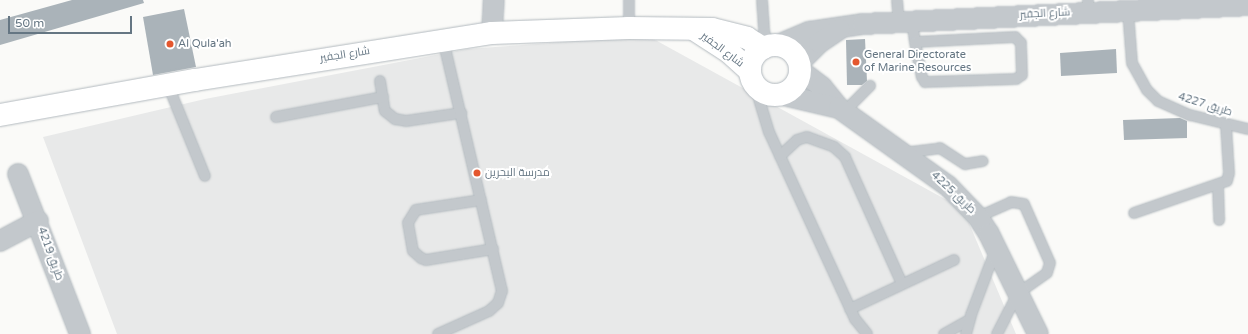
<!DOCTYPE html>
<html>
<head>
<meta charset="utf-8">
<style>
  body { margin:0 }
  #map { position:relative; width:1248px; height:334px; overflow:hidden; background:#fafaf8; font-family:"Varela Round",Cairo,sans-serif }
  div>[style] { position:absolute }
  .built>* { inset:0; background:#e8e9e9 }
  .building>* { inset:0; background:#aab3b9 }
  .roads { filter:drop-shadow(0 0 1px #b3babf) drop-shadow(0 0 1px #b3babf) }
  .lane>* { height:10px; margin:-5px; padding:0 5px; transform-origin:5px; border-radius:5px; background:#c3c8cc }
  .street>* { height:20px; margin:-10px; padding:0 10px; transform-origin:10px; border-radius:10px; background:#c3c8cc }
  .secondary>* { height:22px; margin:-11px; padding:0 11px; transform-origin:11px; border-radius:11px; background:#fff }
  .secondary>.ring { margin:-11px; padding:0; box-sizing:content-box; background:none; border:22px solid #fff; border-radius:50% }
  .dots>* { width:11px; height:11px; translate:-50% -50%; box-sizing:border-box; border:2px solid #fff; border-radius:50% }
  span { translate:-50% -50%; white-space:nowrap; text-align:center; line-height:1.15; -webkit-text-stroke:4px #fff; paint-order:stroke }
  .street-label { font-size:11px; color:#657683 }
  .poi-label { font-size:11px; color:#657683 }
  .left { translate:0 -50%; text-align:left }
  .scale { position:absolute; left:8px; top:16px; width:124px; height:18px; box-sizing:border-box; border:2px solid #657683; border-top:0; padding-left:5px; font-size:12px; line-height:14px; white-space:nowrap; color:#657683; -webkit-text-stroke:3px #fff; paint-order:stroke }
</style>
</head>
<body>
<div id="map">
  <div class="built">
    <div style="clip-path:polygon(648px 36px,963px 209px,1016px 334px,117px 334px,43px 137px,205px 99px,467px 49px)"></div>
  </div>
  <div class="building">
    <div style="clip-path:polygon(72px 0,143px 0,144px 3px,0 45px,0 20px)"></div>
    <div style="clip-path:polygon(184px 9px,196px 67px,153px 75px,143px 17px)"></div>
    <div style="clip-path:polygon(865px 39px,867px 81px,862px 85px,847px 85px,846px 40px)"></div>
    <div style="clip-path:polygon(1116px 49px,1117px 73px,1061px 76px,1060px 53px)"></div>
    <div style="clip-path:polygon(1180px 118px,1187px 121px,1187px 138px,1124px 140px,1123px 120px)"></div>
  </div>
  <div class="roads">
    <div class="lane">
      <div style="left:629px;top:0;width:28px;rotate:90deg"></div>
      <div style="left:762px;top:0;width:32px;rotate:86deg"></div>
      <div style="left:764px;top:32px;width:14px;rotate:69deg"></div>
      <div style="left:897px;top:0;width:21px;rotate:85deg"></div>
      <div style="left:1088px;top:0;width:12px;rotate:90deg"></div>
      <div style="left:1128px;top:11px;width:52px;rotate:85.6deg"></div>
      <div style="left:1132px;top:63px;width:31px;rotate:61deg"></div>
      <div style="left:1147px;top:90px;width:16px;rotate:45deg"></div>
      <div style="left:1158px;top:101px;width:35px;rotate:24deg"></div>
      <div style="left:1190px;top:115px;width:60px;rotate:13.6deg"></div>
      <div style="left:912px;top:21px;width:21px;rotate:82deg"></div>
      <div style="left:915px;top:42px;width:36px;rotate:79deg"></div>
      <div style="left:922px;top:77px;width:6px;rotate:59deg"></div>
      <div style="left:925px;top:82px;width:91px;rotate:-1.9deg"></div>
      <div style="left:1016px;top:79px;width:7px;rotate:-34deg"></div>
      <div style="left:1022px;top:75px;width:32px;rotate:-92deg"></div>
      <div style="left:1021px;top:43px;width:8px;rotate:-135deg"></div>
      <div style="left:1015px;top:37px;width:100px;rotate:177.1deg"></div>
      <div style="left:380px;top:81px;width:30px;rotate:81deg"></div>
      <div style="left:385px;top:111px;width:13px;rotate:39deg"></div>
      <div style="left:395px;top:119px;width:11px;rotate:10deg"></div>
      <div style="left:406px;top:121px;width:56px;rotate:-8.3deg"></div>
      <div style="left:168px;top:85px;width:98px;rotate:67.9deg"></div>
      <div style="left:755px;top:86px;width:48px;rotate:73.1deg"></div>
      <div style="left:769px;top:132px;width:206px;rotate:65.3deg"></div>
      <div style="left:855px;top:319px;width:19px;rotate:51deg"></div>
      <div style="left:844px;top:112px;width:37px;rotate:-45deg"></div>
      <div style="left:276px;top:117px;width:109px;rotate:-10.6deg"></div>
      <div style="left:902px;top:153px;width:38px;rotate:-7deg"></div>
      <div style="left:940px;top:148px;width:30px;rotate:33deg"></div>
      <div style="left:965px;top:164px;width:18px;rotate:-9deg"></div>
      <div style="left:780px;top:156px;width:23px;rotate:-43deg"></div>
      <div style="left:797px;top:140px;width:10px;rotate:-17deg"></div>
      <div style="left:807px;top:137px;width:29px;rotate:20deg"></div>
      <div style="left:834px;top:147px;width:15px;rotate:42deg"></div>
      <div style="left:845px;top:157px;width:139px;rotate:65.8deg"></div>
      <div style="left:1218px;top:186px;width:34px;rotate:88deg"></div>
      <div style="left:481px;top:200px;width:66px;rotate:171.3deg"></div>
      <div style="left:416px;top:210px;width:15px;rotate:122deg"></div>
      <div style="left:408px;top:223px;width:28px;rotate:80deg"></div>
      <div style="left:413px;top:251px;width:11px;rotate:41deg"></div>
      <div style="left:421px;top:258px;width:5px;rotate:22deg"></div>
      <div style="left:426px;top:260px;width:68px;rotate:-9.3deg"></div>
      <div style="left:1134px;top:213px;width:98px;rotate:-19deg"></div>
      <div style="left:1227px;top:181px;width:8px;rotate:-76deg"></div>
      <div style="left:1229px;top:173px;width:48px;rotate:-93.6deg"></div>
      <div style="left:978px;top:217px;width:36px;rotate:-24deg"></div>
      <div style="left:1011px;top:202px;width:13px;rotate:9deg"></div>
      <div style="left:1024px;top:204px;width:64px;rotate:66.2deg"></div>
      <div style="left:1050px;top:263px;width:10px;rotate:107deg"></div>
      <div style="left:1047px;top:273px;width:35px;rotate:145deg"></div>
      <div style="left:1018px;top:293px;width:46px;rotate:117.1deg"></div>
      <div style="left:850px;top:309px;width:115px;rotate:-25.2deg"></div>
      <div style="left:438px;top:334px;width:56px;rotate:-24.3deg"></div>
      <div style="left:489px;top:311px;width:12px;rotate:-42deg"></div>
      <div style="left:498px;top:303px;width:13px;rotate:-72deg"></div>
      <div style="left:502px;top:291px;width:258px;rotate:-103.2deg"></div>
      <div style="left:944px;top:334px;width:29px;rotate:-29deg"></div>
      <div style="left:966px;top:334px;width:20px;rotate:-75deg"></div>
      <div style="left:971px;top:315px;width:71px;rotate:-69.3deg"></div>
    </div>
    <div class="street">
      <div style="left:492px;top:33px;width:33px;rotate:-87deg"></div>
      <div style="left:778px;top:45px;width:34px;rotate:-23deg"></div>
      <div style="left:809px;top:32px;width:55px;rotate:-8.4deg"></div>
      <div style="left:863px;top:24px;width:385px;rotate:-2.8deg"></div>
      <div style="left:800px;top:62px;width:27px;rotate:-45deg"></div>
      <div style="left:819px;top:43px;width:25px;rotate:-34deg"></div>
      <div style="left:801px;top:71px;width:26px;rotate:37deg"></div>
      <div style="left:822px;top:87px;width:27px;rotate:51deg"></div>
      <div style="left:783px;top:95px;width:57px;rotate:13.1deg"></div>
      <div style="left:839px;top:108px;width:134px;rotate:35.6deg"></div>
      <div style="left:948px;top:186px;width:43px;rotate:45.9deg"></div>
      <div style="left:978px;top:217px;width:20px;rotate:57deg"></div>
      <div style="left:989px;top:234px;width:111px;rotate:63.9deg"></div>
      <div style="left:18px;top:174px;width:172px;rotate:68.8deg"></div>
      <div style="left:0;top:241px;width:43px;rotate:-27.8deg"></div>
    </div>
    <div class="secondary">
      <div style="left:695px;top:30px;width:40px;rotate:32.9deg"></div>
      <div style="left:729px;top:52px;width:28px;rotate:42deg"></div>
      <div class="ring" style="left:750px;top:45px;width:28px;height:28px"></div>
      <div style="left:0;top:115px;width:198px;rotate:-10.2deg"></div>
      <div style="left:195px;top:80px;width:301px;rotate:-9deg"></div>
      <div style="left:492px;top:33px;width:137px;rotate:-2.1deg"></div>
      <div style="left:629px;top:28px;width:83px;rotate:0.7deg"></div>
      <div style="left:712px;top:29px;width:36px;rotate:14deg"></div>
      <div style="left:747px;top:38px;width:19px;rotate:32deg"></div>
    </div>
  </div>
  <div class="dots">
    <div style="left:170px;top:44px;background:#e4572e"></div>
    <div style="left:856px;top:62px;background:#e4572e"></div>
    <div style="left:477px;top:173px;background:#e4572e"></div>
  </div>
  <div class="street-label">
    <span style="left:1045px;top:14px;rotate:-3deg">شارع الجفير</span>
    <span style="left:722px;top:50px;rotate:37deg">شارع الجفير</span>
    <span style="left:345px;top:55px;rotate:-9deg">شارع الجفير</span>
    <span style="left:1205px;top:105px;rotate:17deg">طريق 4227</span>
    <span style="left:953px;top:193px;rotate:43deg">طريق 4225</span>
    <span style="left:50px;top:254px;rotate:70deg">طريق 4219</span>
  </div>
  <div class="poi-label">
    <span class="left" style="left:178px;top:44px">Al Qula'ah</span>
    <span class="left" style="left:864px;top:62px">General Directorate<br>of Marine Resources</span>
    <span class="left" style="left:485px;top:173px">مدرسة البحرين</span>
  </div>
  <div class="scale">50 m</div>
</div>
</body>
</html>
